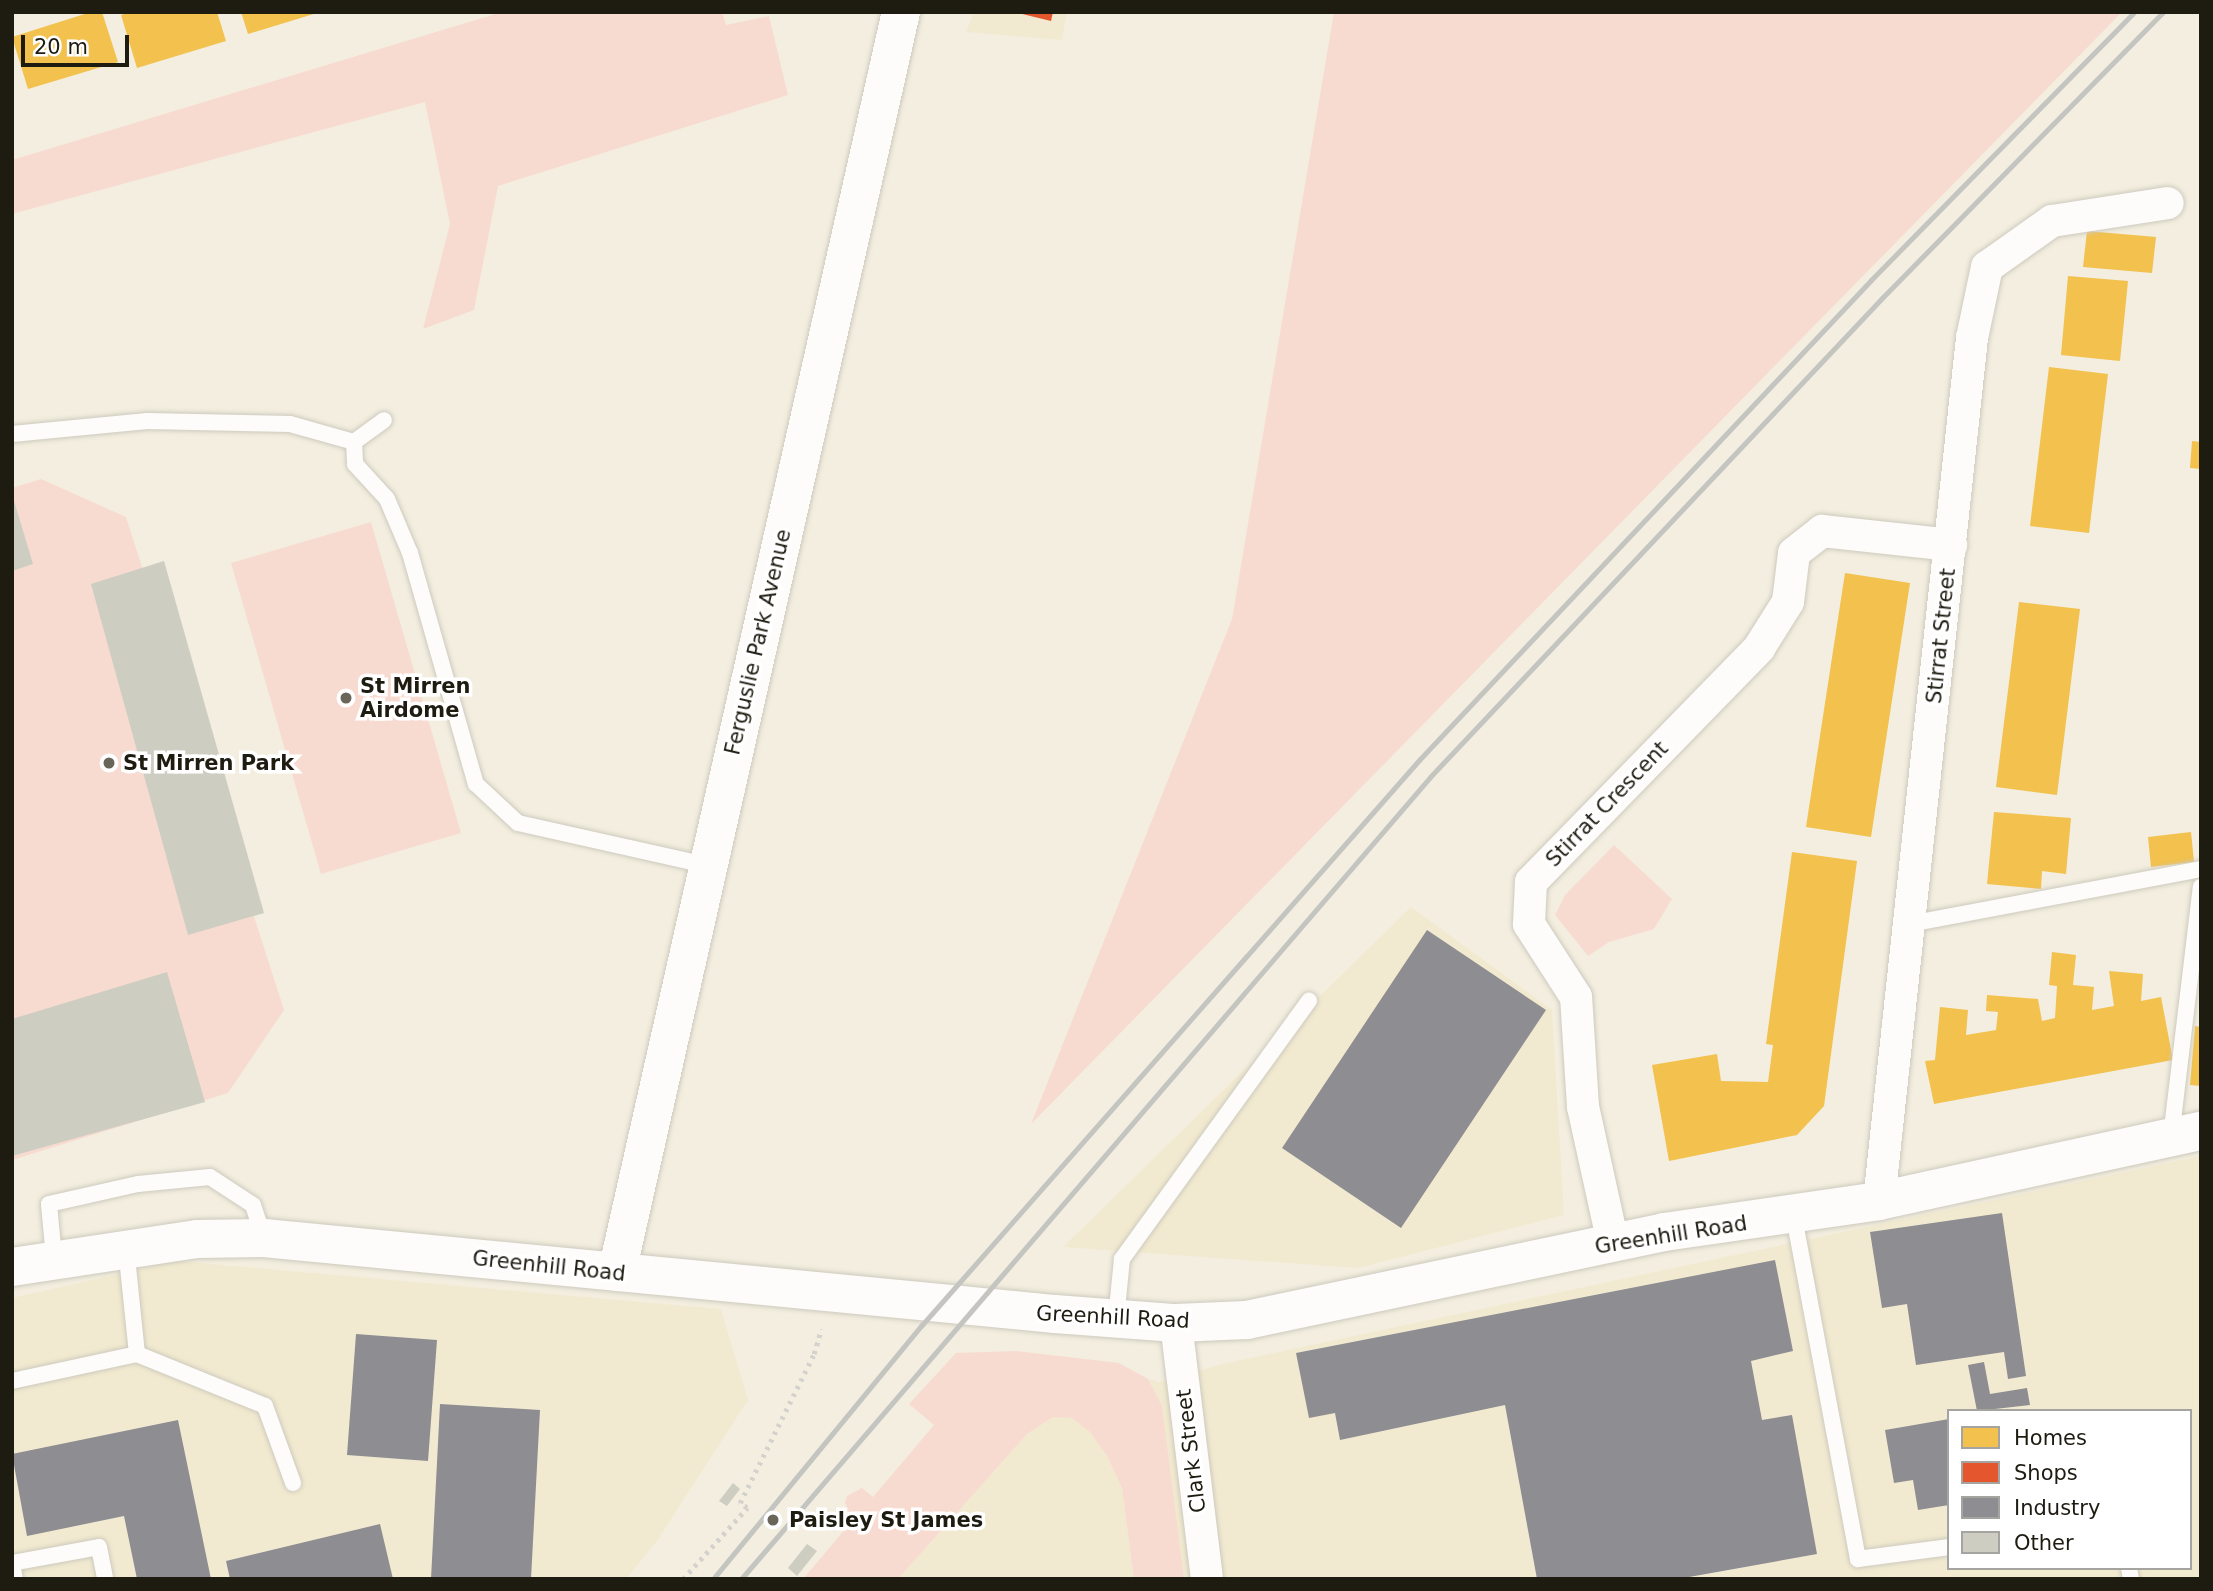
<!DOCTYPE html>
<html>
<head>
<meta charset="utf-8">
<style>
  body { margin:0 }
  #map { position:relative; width:2213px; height:1591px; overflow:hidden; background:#f3eedf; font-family:"DejaVu Sans",sans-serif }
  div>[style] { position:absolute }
  .built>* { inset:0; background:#f2ead0 }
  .green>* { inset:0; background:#f8dbd0 }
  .homes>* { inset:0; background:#f2c14e }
  .shops>* { inset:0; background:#e4572e }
  .industry>* { inset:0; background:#8d8d92 }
  .building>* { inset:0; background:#cdcdc1 }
  .path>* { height:4.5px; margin-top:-2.25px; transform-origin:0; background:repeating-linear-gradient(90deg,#d4d2cd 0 3.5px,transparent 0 8.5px) }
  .roads { filter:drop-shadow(0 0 2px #cdcabe) drop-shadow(0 0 2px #cdcabe) }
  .lane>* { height:16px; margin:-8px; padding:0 8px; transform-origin:8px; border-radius:8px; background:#fdfcfa }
  .street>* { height:32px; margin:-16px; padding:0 16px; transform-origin:16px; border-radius:16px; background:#fdfcfa }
  .secondary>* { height:38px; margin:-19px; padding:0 19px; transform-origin:19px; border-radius:19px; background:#fdfcfa }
  .rail>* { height:5px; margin:-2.5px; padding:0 2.5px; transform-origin:2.5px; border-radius:2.5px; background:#c4c4c0 }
  .dots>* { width:19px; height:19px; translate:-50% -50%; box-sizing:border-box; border:4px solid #fff; border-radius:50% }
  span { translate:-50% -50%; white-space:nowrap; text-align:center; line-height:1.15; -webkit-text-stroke:7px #fff; paint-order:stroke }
  .street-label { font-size:21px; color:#1e1b11 }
  .poi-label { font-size:21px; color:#1e1b11; font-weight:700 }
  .left { translate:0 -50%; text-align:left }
  .frame { position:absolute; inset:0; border:14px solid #1e1b11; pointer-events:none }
  .legend { position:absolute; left:1947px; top:1409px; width:245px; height:161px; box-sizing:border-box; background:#fff; border:2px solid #a5a4a0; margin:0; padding:9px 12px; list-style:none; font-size:21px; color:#1e1b11 }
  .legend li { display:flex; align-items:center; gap:14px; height:35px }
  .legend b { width:35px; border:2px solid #a5a4a0 }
  .scale { position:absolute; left:21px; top:35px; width:108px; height:32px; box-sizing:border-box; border:4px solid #1e1b11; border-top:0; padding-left:9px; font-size:21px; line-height:24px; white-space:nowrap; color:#1e1b11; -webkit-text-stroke:5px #fff; paint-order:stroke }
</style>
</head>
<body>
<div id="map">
  <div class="built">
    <div style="clip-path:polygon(974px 12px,1067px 12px,1062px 40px,966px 32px)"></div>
    <div style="clip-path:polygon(1411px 907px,1552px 1010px,1564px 1215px,1358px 1268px,1063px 1247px)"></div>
    <div style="clip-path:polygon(evenodd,2201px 1156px,2201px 1579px,898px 1579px,1016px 1446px,1022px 1367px,1120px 1371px,1159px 1382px,1222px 1364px,2201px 1156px,1949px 1411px,2190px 1411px,2190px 1568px,1949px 1568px,1949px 1411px)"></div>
    <div style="clip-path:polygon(177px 1261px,721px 1309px,748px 1400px,657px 1541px,626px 1579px,12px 1579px,12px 1298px)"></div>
  </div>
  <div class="green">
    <div style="clip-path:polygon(502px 12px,722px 12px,726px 25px,769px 16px,788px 95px,498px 186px,474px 310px,423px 329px,450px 224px,425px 102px,12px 214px,12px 160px)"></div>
    <div style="clip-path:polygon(1334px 12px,2122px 12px,1031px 1124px,1232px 619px)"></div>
    <div style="clip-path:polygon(41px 479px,126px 517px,284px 1010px,228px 1093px,12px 1160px,12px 488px)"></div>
    <div style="clip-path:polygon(371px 522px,461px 833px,321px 874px,231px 563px)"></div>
    <div style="clip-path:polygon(1614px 845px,1672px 899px,1654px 929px,1609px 942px,1588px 956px,1555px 915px,1565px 895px)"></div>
    <div style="clip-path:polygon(1016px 1351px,1119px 1363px,1148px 1379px,1162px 1406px,1184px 1579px,1134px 1579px,1122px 1488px,1107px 1456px,1090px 1432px,1072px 1418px,1053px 1417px,1027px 1434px,898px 1579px,803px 1579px,853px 1520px,845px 1503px,847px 1496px,862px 1488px,873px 1497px,934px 1425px,909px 1404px,956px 1353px)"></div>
  </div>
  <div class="homes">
    <div style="clip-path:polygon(91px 12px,102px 12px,118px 62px,28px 89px,12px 37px)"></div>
    <div style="clip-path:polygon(131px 12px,217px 12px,226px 41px,137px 68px,121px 15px)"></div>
    <div style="clip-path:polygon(241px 12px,317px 12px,317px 13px,248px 34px)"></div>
    <div style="clip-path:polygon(2087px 231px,2156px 237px,2152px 273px,2083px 267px)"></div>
    <div style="clip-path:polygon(2068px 276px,2128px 281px,2120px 361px,2061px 355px)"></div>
    <div style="clip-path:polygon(2049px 367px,2108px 374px,2089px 533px,2030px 526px)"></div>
    <div style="clip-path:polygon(2192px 441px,2201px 442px,2201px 469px,2190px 468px)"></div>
    <div style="clip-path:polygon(1845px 573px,1910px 583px,1871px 837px,1806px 827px)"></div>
    <div style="clip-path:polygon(2019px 602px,2080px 609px,2057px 795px,1996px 787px)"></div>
    <div style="clip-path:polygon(1994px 812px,2071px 818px,2066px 874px,2042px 871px,2041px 889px,1987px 884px)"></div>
    <div style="clip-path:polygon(2191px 832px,2194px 862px,2151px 867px,2148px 837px)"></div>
    <div style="clip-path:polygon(1792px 852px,1857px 861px,1824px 1106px,1797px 1135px,1669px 1161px,1652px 1065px,1717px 1054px,1721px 1081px,1768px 1082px,1773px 1045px,1766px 1044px)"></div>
    <div style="clip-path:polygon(2052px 952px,2076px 955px,2073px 985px,2094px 987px,2092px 1010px,2114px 1006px,2109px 971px,2143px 974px,2141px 1001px,2161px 997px,2173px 1060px,1934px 1104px,1925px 1061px,1935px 1060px,1940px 1007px,1968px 1010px,1966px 1035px,1996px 1030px,1998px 1012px,1986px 1011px,1987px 995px,2038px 999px,2042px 1021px,2055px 1018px,2057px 986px,2049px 985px)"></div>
    <div style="clip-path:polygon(2195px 1026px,2201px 1027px,2201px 1086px,2190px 1085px)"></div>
  </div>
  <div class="shops">
    <div style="clip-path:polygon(1014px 12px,1053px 12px,1051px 21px)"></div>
  </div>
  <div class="industry">
    <div style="clip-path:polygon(1427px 930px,1546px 1010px,1401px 1228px,1282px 1148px)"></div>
    <div style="clip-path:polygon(2002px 1213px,2026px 1376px,2008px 1379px,2004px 1352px,1916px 1365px,1907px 1304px,1882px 1308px,1870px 1232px)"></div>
    <div style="clip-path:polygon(1775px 1260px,1793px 1351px,1751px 1361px,1762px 1420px,1792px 1415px,1817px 1554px,1678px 1579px,1537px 1579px,1505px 1405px,1340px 1440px,1335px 1413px,1309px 1418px,1296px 1353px)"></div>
    <div style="clip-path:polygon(356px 1334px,437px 1340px,428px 1461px,347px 1455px)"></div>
    <div style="clip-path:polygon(1984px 1362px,1990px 1394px,2027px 1388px,2030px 1405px,1977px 1411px,1968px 1365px)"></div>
    <div style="clip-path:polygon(440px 1404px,540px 1410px,531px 1579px,431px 1579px)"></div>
    <div style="clip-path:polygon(1949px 1419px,1949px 1505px,1918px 1510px,1913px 1480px,1894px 1483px,1885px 1430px)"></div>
    <div style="clip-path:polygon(178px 1420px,211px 1579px,137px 1579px,124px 1516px,27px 1536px,12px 1454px)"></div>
    <div style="clip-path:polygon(380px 1524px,393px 1579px,230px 1579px,226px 1561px)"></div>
  </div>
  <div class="building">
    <div style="clip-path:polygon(12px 494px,33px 564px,12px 571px)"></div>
    <div style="clip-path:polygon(164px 561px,264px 913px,188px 935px,91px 584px)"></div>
    <div style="clip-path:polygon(167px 972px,205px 1102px,12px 1156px,12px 1019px)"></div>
    <div style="clip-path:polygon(733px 1483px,740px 1489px,727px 1506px,719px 1501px)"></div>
    <div style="clip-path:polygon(807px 1544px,817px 1551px,797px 1576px,788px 1568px)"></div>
  </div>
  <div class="path">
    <div style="left:683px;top:1579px;width:96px;rotate:-48deg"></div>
    <div style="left:747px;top:1508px;width:9px;rotate:-144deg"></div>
    <div style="left:740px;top:1503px;width:166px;rotate:-63.6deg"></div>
    <div style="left:814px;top:1354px;width:26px;rotate:-74deg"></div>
  </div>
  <div class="roads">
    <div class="lane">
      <div style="left:12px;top:434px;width:136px;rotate:-5.5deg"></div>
      <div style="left:147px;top:421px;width:143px;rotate:1.2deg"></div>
      <div style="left:290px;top:424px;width:66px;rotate:15.7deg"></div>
      <div style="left:354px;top:442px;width:22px;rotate:87deg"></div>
      <div style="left:355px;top:464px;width:47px;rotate:47.6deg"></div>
      <div style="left:387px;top:499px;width:59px;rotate:66.9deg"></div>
      <div style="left:410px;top:553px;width:240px;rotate:74.1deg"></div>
      <div style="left:476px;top:784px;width:57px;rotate:42.9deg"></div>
      <div style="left:518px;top:823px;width:193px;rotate:12.6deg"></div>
      <div style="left:354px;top:442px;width:37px;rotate:-36deg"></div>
      <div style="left:1910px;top:924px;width:296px;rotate:-10.7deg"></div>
      <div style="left:2171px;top:1137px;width:252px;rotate:-83.2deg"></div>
      <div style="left:1794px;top:1217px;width:348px;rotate:79.4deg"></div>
      <div style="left:1858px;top:1559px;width:92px;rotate:-7.5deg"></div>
      <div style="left:54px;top:1258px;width:54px;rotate:-95.3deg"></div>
      <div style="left:49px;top:1204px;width:91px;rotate:-12.7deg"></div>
      <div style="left:138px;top:1184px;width:72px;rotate:-5.6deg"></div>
      <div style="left:210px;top:1177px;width:51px;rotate:33.1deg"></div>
      <div style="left:253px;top:1205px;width:35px;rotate:72deg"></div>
      <div style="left:1116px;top:1319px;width:60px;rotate:-84.3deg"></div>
      <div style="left:1122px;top:1259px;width:319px;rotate:-54.1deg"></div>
      <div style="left:137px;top:1354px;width:138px;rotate:22.1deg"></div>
      <div style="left:265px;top:1406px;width:82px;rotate:70deg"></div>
      <div style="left:12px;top:1381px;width:128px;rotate:-12.2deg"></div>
      <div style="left:137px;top:1354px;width:107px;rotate:-95.9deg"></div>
      <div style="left:12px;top:1563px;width:88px;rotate:-10.4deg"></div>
      <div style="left:99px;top:1547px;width:33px;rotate:79deg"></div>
      <div style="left:12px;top:1564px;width:15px;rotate:79deg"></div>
      <div style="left:2129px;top:1568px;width:11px;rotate:80deg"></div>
    </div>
    <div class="street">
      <div style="left:1879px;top:1201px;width:868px;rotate:-83.85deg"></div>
      <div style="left:1972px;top:338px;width:73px;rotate:-78.1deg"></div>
      <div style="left:1987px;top:267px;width:80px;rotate:-35.3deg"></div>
      <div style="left:2052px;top:221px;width:117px;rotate:-8.8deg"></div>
      <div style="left:1613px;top:1243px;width:139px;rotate:-102.4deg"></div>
      <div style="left:1583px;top:1107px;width:110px;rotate:-93.6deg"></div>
      <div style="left:1576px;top:997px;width:87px;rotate:-122.8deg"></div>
      <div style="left:1529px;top:924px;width:42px;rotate:-87.3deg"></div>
      <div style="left:1531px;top:882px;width:327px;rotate:-45.7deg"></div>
      <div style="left:1759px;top:648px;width:54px;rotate:-57.8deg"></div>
      <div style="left:1788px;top:602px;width:49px;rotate:-83deg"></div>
      <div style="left:1794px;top:553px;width:36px;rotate:-38deg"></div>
      <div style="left:1822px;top:531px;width:130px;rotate:6.2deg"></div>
      <div style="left:1176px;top:1323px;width:258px;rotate:83.1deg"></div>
    </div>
    <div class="secondary">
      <div style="left:12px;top:1267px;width:187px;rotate:-8.6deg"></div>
      <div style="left:197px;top:1239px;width:67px;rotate:-0.9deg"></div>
      <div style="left:264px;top:1238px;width:795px;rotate:5.49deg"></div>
      <div style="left:1055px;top:1314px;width:121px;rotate:4.3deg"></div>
      <div style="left:1176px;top:1323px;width:71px;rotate:-2.4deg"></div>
      <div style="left:1247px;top:1320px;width:426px;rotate:-11.9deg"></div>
      <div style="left:1664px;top:1232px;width:217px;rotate:-8.2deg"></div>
      <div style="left:1879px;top:1201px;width:330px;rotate:-12.3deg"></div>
      <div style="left:617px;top:1272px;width:1292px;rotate:-77.3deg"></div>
    </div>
  </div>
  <div class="rail">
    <div style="left:713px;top:1579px;width:328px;rotate:-50.6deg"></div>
    <div style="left:921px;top:1326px;width:755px;rotate:-48.65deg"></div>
    <div style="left:1420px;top:759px;width:658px;rotate:-46.72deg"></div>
    <div style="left:1871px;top:280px;width:375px;rotate:-45.5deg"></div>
    <div style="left:741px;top:1579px;width:1057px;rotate:-49.33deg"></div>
    <div style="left:1430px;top:777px;width:659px;rotate:-46.66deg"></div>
    <div style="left:1882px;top:298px;width:401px;rotate:-45.5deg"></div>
  </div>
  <div class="dots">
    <div style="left:346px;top:698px;background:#696559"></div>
    <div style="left:109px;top:763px;background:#696559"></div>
    <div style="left:773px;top:1520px;background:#696559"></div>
  </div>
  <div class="street-label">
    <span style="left:1941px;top:636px;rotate:-84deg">Stirrat Street</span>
    <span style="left:758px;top:642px;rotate:-77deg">Ferguslie Park Avenue</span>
    <span style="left:1607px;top:804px;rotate:-46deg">Stirrat Crescent</span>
    <span style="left:1671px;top:1235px;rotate:-9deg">Greenhill Road</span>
    <span style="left:549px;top:1266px;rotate:6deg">Greenhill Road</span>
    <span style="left:1113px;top:1317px;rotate:3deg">Greenhill Road</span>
    <span style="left:1191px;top:1451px;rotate:-97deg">Clark Street</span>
  </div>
  <div class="poi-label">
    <span class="left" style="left:360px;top:698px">St Mirren<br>Airdome</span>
    <span class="left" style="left:123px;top:763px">St Mirren Park</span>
    <span class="left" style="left:789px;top:1520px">Paisley St James</span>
  </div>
  <div class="frame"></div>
  <ul class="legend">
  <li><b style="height:19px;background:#f2c14e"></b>Homes</li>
  <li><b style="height:19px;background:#e4572e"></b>Shops</li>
  <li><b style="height:19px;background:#8d8d92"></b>Industry</li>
  <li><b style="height:19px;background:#cdcdc1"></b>Other</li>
  </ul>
  <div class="scale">20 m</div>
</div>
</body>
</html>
